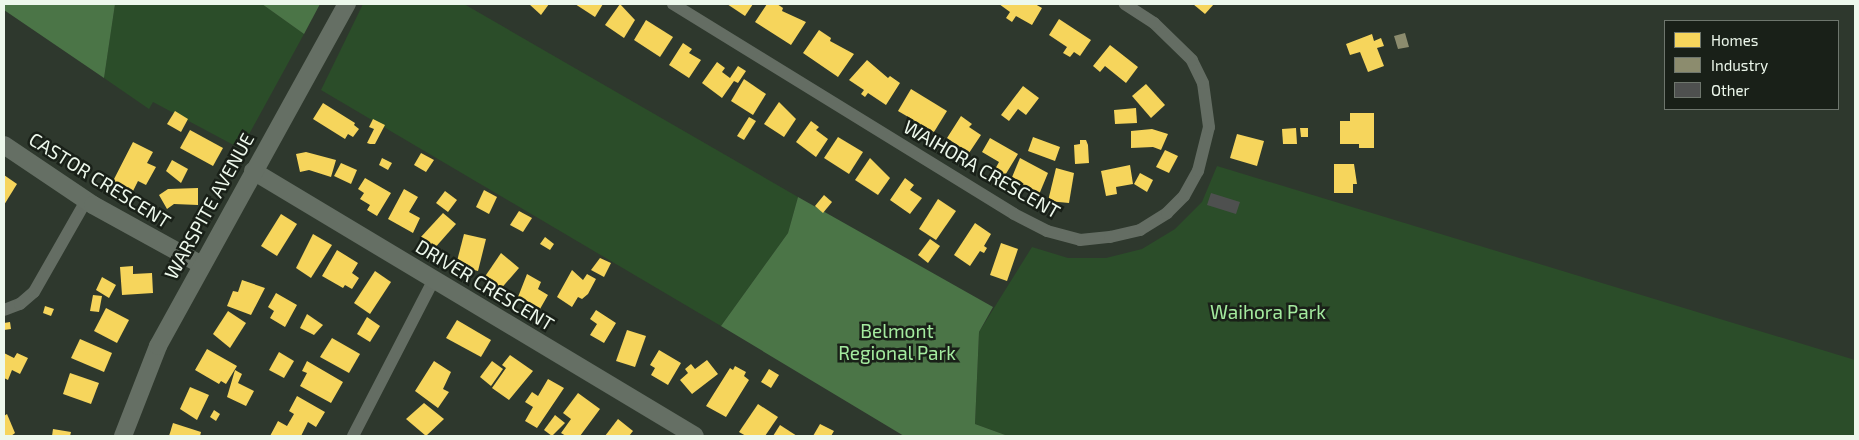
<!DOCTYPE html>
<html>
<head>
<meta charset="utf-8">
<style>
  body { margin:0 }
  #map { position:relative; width:1859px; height:440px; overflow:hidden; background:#2e382d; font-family:"Exo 2",sans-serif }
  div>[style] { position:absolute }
  .green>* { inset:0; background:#2b4d29 }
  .forest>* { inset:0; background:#4b7547 }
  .homes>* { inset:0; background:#f6d55c }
  .industry>* { inset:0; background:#8c8c6e }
  .building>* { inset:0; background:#4e504f }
  .street>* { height:12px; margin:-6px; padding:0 6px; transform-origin:6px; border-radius:6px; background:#646d63 }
  .secondary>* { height:18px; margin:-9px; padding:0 9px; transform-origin:9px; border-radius:9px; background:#656f64 }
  span { translate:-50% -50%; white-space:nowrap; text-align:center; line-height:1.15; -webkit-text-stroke:5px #192018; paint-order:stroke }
  .street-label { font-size:19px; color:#edf8ec }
  .park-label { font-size:19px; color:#a4eb9f }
  .frame { position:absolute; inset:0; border:5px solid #edf8ec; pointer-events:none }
  .legend { position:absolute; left:1664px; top:20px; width:175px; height:90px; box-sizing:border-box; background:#192018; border:1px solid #6e766d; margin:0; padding:6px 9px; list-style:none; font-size:15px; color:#edf8ec }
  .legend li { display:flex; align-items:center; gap:10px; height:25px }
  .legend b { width:25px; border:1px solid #6e766d }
</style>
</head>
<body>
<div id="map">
  <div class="green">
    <div style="clip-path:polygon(115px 4px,262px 4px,304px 34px,241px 149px,153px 102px,149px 109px,104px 78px)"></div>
    <div style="clip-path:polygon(363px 4px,464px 4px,798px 197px,788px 233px,721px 326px,321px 90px)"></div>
    <div style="clip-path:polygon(1217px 166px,1855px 360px,1855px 436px,1008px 436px,975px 424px,979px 332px,1032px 247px,1068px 258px,1106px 258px,1142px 249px,1175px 229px,1202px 202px)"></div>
  </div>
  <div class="forest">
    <div style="clip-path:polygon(4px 4px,115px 4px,104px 78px,4px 10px)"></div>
    <div style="clip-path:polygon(262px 4px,320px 4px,304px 34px)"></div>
    <div style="clip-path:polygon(798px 197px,993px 307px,979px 332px,975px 424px,1008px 436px,904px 436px,721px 326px,788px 233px)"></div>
  </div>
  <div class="homes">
    <div style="clip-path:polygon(529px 4px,549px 4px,541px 15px)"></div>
    <div style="clip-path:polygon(575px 4px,603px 4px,595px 17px)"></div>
    <div style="clip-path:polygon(620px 4px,635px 20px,624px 38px,605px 25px)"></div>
    <div style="clip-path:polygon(727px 4px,753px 4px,745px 16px)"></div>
    <div style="clip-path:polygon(767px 4px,777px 4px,783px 8px,782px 11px,806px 22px,791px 45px,755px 22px)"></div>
    <div style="clip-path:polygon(999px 4px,1035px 4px,1042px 8px,1032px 25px,1016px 16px,1012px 22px,1006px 18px,1010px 12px)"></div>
    <div style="clip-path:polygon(1193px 4px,1214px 4px,1205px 14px)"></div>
    <div style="clip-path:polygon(1059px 19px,1091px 40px,1080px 56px,1074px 52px,1070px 57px,1063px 53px,1067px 47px,1049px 35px)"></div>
    <div style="clip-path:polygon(646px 20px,673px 37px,660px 57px,634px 40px)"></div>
    <div style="clip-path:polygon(819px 30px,831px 38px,830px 41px,854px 54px,838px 77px,803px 53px)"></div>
    <div style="clip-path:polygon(1372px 34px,1374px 41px,1381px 38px,1384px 46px,1377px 48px,1384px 66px,1368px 72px,1360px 52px,1350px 55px,1346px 44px)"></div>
    <div style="clip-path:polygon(683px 43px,692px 49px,689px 53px,701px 60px,689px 78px,669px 65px)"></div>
    <div style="clip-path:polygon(1110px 45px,1138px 67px,1126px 83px,1105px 66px,1100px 72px,1093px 66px)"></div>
    <div style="clip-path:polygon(867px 60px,888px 78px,890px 76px,900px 83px,886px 105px,868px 93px,865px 97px,861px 94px,864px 90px,849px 80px)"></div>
    <div style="clip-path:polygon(717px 62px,725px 68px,722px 72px,730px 78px,738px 66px,746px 71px,738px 83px,734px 81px,722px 98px,702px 83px)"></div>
    <div style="clip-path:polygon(744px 79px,766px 94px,753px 115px,731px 101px)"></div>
    <div style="clip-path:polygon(1146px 84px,1165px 105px,1151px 118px,1132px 96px)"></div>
    <div style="clip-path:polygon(1023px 86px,1039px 98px,1026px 115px,1018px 109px,1009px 121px,1001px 115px)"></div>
    <div style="clip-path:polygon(911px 89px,947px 111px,934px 132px,898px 111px)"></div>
    <div style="clip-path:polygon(779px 102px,796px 119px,784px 137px,764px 124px)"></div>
    <div style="clip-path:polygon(323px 103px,355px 123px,354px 125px,359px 129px,353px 137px,348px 134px,345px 139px,313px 119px)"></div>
    <div style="clip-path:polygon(1136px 108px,1137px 123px,1115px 124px,1114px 110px)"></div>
    <div style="clip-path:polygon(175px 111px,188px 119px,181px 132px,167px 124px)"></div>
    <div style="clip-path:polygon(1350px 113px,1374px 113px,1374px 148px,1359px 148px,1359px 144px,1340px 144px,1340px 121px,1350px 121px)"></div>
    <div style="clip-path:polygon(961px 116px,972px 124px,969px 127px,981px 135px,969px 153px,947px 138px)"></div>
    <div style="clip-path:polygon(749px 117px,756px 121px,744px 140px,737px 136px)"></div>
    <div style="clip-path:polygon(373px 119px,385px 125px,375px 144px,370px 144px,367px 143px,374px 129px,369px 127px)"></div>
    <div style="clip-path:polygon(811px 121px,819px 127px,816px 130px,828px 139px,816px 157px,796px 142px)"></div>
    <div style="clip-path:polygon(1296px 128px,1297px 144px,1283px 144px,1282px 129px)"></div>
    <div style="clip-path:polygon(1300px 128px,1308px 128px,1308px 137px,1301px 137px)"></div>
    <div style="clip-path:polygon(1152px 129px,1168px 134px,1161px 150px,1153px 147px,1131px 148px,1131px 131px)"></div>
    <div style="clip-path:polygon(190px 130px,223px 148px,213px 166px,180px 148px)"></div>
    <div style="clip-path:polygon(1237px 134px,1264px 141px,1257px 166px,1230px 158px)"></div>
    <div style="clip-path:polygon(838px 137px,863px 152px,849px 174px,824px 158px)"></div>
    <div style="clip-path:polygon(1033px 137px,1060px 147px,1055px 161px,1028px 151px)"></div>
    <div style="clip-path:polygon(990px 138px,1018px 154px,1004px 177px,994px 171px,999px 162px,982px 152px)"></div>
    <div style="clip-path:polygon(1080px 140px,1086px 140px,1088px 145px,1089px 163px,1075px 164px,1074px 145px,1080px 144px)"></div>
    <div style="clip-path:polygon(133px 142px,153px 152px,147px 163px,156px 167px,146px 185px,138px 181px,132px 193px,112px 183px)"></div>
    <div style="clip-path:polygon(1165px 150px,1178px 156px,1169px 173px,1156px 167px)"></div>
    <div style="clip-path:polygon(306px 152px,336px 160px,331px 177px,309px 170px,300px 172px,296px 154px)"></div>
    <div style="clip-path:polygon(421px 153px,434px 160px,426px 172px,414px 165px)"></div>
    <div style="clip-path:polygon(382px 158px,392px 163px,388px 170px,379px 165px)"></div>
    <div style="clip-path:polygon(870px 158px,890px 178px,878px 195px,855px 180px)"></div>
    <div style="clip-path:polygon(1020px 158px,1048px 173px,1038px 197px,1010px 182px)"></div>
    <div style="clip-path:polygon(172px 160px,188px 169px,181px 183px,166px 171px)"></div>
    <div style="clip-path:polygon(341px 163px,357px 170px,351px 184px,334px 176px)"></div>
    <div style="clip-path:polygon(1334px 164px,1354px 164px,1357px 184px,1353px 184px,1353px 193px,1334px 193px)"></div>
    <div style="clip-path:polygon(1130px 165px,1133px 184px,1116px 187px,1117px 194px,1106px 196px,1101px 171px)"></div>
    <div style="clip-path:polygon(1056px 168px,1074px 173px,1069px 203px,1048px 201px)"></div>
    <div style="clip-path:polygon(1140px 173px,1153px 180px,1147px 192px,1134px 184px)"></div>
    <div style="clip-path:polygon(4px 175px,17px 184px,4px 205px)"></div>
    <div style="clip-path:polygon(365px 178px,391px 193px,377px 216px,367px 210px,370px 205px,360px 199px,364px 193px,358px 189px)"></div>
    <div style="clip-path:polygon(905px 178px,914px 185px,910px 190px,922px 198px,910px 214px,890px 200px)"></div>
    <div style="clip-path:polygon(198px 188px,198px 205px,174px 204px,167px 209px,159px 195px,168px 189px)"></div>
    <div style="clip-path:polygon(404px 189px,418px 197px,409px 212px,420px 218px,413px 233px,388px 219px)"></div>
    <div style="clip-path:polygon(484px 190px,497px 197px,489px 214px,476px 207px)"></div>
    <div style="clip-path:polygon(445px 191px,457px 200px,448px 212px,436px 203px)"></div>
    <div style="clip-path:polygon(824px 195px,832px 202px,823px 213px,815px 206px)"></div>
    <div style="clip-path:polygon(938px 199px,956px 211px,936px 240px,919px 229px)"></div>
    <div style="clip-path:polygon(519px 211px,532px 218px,523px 232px,510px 225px)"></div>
    <div style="clip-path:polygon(443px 213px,456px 224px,433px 250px,420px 238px)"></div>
    <div style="clip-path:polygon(281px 214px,297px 224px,277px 256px,261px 246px)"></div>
    <div style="clip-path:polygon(975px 223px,991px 234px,984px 246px,987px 248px,984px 253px,980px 251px,970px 266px,954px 255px)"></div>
    <div style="clip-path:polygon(313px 234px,332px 245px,311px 278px,296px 268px)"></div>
    <div style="clip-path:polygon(464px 234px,486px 239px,478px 271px,456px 265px)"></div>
    <div style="clip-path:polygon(545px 237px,554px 244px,550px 250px,540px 244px)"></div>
    <div style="clip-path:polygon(930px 239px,940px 246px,928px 263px,918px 255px)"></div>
    <div style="clip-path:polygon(1001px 243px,1018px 249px,1007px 281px,990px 275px)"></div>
    <div style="clip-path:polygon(337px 250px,358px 263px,352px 273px,359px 278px,352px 289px,345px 285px,343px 288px,322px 276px)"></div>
    <div style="clip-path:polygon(501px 253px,519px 268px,499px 291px,484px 278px)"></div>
    <div style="clip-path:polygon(600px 258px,611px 263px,604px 277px,591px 270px)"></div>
    <div style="clip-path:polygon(133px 266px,133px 274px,152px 273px,153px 293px,122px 295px,120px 267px)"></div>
    <div style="clip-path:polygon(572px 270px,583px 280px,587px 274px,596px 279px,588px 294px,582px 299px,578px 297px,572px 307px,557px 297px)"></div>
    <div style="clip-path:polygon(375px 271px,391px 282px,370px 314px,354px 303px)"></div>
    <div style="clip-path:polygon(527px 274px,541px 282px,538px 289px,548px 295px,540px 309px,518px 297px)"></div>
    <div style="clip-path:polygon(102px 277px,116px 285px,109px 298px,96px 290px)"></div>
    <div style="clip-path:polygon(242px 280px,265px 288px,251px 315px,227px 306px,233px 291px,238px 292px)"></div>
    <div style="clip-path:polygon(276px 293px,297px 305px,285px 327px,270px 318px,274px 311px,268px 307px)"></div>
    <div style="clip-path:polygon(93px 295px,102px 296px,99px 312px,90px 311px)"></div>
    <div style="clip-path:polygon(45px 306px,54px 309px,51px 316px,43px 313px)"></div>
    <div style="clip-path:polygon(106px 308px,129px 320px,117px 343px,94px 331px)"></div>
    <div style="clip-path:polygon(596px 310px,616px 323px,604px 343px,590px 335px,597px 324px,590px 319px)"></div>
    <div style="clip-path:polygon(228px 311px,246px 323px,230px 348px,213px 334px)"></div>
    <div style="clip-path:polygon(307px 314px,323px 325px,314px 335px,300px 328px)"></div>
    <div style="clip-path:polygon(367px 317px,380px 326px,370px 342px,357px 334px)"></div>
    <div style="clip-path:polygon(457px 320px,491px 340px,481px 357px,446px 338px)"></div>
    <div style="clip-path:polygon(10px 322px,11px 329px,4px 330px,4px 323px)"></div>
    <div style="clip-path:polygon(627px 330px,646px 336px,635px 367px,616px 361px)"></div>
    <div style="clip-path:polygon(332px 338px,360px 354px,349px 373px,320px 357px)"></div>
    <div style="clip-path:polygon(80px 339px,112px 353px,104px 372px,71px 358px)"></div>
    <div style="clip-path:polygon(207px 349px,237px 366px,226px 384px,221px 381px,219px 384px,195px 370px)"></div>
    <div style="clip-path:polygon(659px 350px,681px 363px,668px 385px,651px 375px,655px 368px,650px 365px)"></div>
    <div style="clip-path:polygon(279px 352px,294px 361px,284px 378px,269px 370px)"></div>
    <div style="clip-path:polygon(4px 353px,14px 358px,17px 353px,28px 358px,20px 374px,12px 370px,8px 380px,4px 378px)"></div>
    <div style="clip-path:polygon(510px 355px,533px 371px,509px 400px,492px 388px,506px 368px,502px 365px)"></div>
    <div style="clip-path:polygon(707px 360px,718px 374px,692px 394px,680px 380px,688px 373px,685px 369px,691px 364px,695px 369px)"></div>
    <div style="clip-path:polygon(307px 361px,343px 382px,331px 403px,300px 386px,307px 373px,302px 371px)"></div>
    <div style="clip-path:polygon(434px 361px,451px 372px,443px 389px,449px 392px,438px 408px,415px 391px)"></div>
    <div style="clip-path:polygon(492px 361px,503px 369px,491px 386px,480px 377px)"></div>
    <div style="clip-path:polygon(735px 366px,746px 372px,744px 376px,749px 380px,726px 417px,706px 406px,730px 368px,733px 370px)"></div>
    <div style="clip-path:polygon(769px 369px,779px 375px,771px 388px,761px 382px)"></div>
    <div style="clip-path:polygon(235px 370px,242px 374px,238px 383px,254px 391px,246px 406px,227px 397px)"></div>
    <div style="clip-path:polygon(70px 373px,99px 383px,91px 404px,63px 394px)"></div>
    <div style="clip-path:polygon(548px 379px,564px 388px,537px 428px,525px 421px,533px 407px,525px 402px,532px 392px,538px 396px)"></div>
    <div style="clip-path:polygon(190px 387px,209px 395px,197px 420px,180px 409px)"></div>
    <div style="clip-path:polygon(578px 393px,600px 409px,580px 436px,566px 436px,561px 433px,571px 419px,563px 413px)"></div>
    <div style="clip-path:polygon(297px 396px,325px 412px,316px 427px,308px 422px,301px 436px,270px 436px,278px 421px,287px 426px,294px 414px,289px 411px)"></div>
    <div style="clip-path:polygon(424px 403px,444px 419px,426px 436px,406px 419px)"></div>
    <div style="clip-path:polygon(758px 404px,778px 417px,765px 436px,746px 436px,739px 432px)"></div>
    <div style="clip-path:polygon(214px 410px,220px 414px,216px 421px,210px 417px)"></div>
    <div style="clip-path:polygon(7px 414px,15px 433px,11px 436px,4px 436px,4px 416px)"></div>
    <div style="clip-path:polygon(555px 415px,565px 423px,552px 436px,544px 430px)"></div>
    <div style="clip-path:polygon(618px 419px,633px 431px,629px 436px,605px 436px)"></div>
    <div style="clip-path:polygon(173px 423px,201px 432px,200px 436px,169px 436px)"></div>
    <div style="clip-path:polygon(820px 424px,834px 431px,831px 436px,813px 436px)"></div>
    <div style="clip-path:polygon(780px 425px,797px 436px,773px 436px)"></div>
    <div style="clip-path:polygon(53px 429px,71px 432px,70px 436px,52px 436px)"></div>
  </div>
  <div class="industry">
    <div style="clip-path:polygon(1405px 33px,1409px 47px,1398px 49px,1394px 36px)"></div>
  </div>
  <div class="building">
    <div style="clip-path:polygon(1211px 193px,1240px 202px,1236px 214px,1207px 205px)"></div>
  </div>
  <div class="street">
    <div style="left:673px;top:4px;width:400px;rotate:31.6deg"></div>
    <div style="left:1014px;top:214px;width:37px;rotate:27deg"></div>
    <div style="left:1047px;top:231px;width:34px;rotate:15deg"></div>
    <div style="left:1080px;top:240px;width:30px;rotate:-6deg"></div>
    <div style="left:1110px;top:237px;width:31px;rotate:-13deg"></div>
    <div style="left:1140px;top:230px;width:32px;rotate:-32deg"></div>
    <div style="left:1167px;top:213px;width:24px;rotate:-45deg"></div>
    <div style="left:1184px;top:196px;width:29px;rotate:-61deg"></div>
    <div style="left:1198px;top:171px;width:45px;rotate:-76deg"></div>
    <div style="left:1209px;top:127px;width:44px;rotate:-97.8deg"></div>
    <div style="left:1203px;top:83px;width:25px;rotate:-116deg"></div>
    <div style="left:1192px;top:60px;width:53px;rotate:-135.8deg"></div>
    <div style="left:1154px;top:23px;width:35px;rotate:-147deg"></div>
    <div style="left:4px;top:310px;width:17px;rotate:-21deg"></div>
    <div style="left:20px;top:304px;width:18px;rotate:-41deg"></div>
    <div style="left:34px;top:292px;width:105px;rotate:-60.3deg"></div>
    <div style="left:353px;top:436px;width:177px;rotate:-62.7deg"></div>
  </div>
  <div class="secondary">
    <div style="left:4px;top:145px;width:107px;rotate:34deg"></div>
    <div style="left:93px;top:205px;width:122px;rotate:28.9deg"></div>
    <div style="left:253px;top:171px;width:515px;rotate:30.94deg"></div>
    <div style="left:123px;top:436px;width:97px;rotate:-68.7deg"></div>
    <div style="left:158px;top:346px;width:391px;rotate:-61.1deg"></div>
  </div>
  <div class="street-label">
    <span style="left:982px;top:169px;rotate:30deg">WAIHORA CRESCENT</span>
    <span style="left:100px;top:180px;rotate:32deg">CASTOR CRESCENT</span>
    <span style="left:209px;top:206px;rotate:-61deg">WARSPITE AVENUE</span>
    <span style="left:485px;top:285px;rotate:31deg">DRIVER CRESCENT</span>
  </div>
  <div class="park-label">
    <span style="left:1268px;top:312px">Waihora Park</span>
    <span style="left:897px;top:342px">Belmont<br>Regional Park</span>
  </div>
  <div class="frame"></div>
  <ul class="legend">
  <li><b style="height:14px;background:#f6d55c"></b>Homes</li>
  <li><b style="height:14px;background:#8c8c6e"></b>Industry</li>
  <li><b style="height:14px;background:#4e504f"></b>Other</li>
  </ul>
</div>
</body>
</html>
